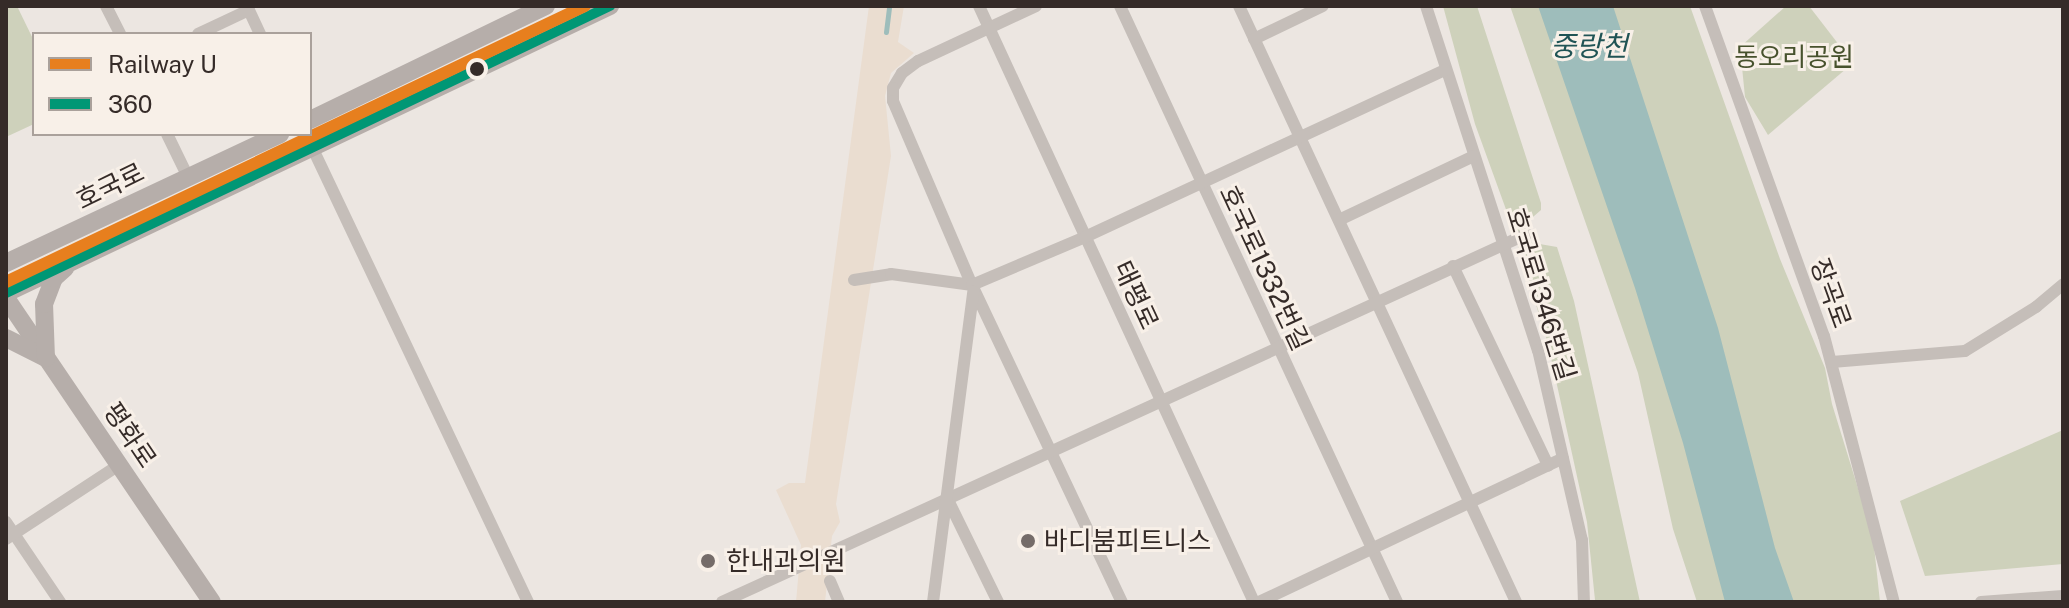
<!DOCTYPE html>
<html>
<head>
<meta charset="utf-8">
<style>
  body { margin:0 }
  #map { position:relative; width:2069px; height:608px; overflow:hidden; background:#ece6e1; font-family:"Public Sans","Noto Sans KR",sans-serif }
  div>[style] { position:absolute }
  .green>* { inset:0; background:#ced1bb }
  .plaza>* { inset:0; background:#eaddd0 }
  .water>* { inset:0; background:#9ebdbb }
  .stream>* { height:5px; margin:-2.5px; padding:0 2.5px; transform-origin:2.5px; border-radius:2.5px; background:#9ebdbb }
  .street>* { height:12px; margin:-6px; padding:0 6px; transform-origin:6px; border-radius:6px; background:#c5beb9 }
  .secondary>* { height:18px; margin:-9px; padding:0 9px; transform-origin:9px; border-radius:9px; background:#b6aeaa }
  .bus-1>* { height:10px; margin:-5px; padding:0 5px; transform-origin:5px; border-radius:5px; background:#009775 }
  .rail-1>* { height:12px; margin:-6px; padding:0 6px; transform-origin:6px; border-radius:6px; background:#e77f1e }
  .dots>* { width:22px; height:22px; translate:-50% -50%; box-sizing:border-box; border:4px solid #f8f0e8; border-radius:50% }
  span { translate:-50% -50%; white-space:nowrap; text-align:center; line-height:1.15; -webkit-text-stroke:6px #f8f0e8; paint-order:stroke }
  .park-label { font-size:26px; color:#47522d }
  .street-label { font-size:26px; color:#352b28 }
  .poi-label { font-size:26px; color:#352b28 }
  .left { translate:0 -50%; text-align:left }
  .water-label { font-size:28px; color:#205455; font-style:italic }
  .frame { position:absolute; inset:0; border:8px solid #352b28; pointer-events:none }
  .legend { position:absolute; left:32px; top:32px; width:280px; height:104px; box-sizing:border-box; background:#f8f0e8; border:2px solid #aaa19b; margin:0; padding:10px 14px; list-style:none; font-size:24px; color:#352b28 }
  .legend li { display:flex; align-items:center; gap:16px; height:40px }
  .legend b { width:40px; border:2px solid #aaa19b }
</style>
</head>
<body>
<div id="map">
  <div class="green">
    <div style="clip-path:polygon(6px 6px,17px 6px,34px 41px,34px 124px,6px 137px)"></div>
    <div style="clip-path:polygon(1443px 6px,1477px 6px,1541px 203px,1541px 210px,1526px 223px,1526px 236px,1528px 242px,1557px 247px,1574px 301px,1640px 602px,1595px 600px,1587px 522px,1548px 344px,1512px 226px,1475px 124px)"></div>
    <div style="clip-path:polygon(1510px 6px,1690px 6px,1780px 259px,1825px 368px,1832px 404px,1873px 537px,1880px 602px,1697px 602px,1673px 529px,1638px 373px)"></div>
    <div style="clip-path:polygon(1786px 6px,1809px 6px,1853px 63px,1768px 135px,1745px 97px,1740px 47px)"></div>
    <div style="clip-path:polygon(2063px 430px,2063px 564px,1925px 576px,1900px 501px)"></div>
  </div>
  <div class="plaza">
    <div style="clip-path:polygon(869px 6px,904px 6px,898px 42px,914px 53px,891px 73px,885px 96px,891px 156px,836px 504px,840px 522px,832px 536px,825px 602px,796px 602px,801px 545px,776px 490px,789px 483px,805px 483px)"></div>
  </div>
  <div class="water">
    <div style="clip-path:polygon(1538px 6px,1613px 6px,1718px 328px,1775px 548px,1794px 602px,1725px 602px,1683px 443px,1635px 288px)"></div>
  </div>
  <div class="stream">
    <div style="left:886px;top:32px;width:26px;rotate:-83deg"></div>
  </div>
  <div class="street">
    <div style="left:106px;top:6px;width:31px;rotate:63deg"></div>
    <div style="left:247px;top:6px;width:31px;rotate:65deg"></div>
    <div style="left:979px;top:6px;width:656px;rotate:65.23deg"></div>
    <div style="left:1036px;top:6px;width:130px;rotate:155deg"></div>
    <div style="left:918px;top:61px;width:20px;rotate:143deg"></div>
    <div style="left:902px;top:73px;width:17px;rotate:121deg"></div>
    <div style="left:893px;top:88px;width:13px;rotate:90deg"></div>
    <div style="left:893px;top:101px;width:200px;rotate:66.8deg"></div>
    <div style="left:972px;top:285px;width:351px;rotate:64.7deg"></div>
    <div style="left:1120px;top:6px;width:657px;rotate:65.07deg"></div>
    <div style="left:1239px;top:6px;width:657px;rotate:65.07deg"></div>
    <div style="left:1426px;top:6px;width:362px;rotate:72deg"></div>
    <div style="left:1538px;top:350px;width:195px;rotate:77deg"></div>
    <div style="left:1582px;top:540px;width:62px;rotate:88.2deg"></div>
    <div style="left:1705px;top:6px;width:351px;rotate:70.2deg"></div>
    <div style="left:1824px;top:336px;width:275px;rotate:75.3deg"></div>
    <div style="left:198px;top:34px;width:56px;rotate:-25.2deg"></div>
    <div style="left:1254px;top:39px;width:76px;rotate:-25.6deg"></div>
    <div style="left:167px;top:134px;width:48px;rotate:64deg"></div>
    <div style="left:312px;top:147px;width:504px;rotate:64.61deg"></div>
    <div style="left:1339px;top:220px;width:149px;rotate:-25.4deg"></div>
    <div style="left:1453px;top:266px;width:221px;rotate:64.5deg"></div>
    <div style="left:854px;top:280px;width:37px;rotate:-9deg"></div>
    <div style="left:891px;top:274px;width:82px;rotate:7.7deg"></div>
    <div style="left:972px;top:285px;width:123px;rotate:-23deg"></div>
    <div style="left:1085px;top:237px;width:397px;rotate:-24.9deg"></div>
    <div style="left:1832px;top:362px;width:133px;rotate:-4.7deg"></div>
    <div style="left:1965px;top:351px;width:84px;rotate:-31.8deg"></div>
    <div style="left:2036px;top:307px;width:35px;rotate:-40deg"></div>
    <div style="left:947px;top:498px;width:116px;rotate:63.9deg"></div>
    <div style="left:6px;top:522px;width:97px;rotate:56deg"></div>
    <div style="left:6px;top:539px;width:135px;rotate:-33.2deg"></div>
    <div style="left:830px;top:581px;width:23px;rotate:67deg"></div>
    <div style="left:722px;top:602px;width:885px;rotate:-24.57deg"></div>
    <div style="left:933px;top:602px;width:313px;rotate:-82.6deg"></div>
    <div style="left:1259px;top:602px;width:336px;rotate:-25.3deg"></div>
    <div style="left:1981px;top:602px;width:82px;rotate:-4.2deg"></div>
  </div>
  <div class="secondary">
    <div style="left:310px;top:120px;width:262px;rotate:-25.8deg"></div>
    <div style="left:6px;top:263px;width:303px;rotate:-25.2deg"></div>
    <div style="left:6px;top:293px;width:669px;rotate:-25.42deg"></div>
    <div style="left:6px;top:298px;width:367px;rotate:55.9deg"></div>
    <div style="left:6px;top:338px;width:45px;rotate:26.6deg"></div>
    <div style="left:46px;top:358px;width:54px;rotate:-92.1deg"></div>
    <div style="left:44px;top:304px;width:28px;rotate:-69deg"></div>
    <div style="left:54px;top:278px;width:15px;rotate:-42deg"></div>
  </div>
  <div class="bus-1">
    <div style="left:6px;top:293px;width:669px;rotate:-25.42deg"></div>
  </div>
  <div class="rail-1">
    <div style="left:6px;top:282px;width:641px;rotate:-25.49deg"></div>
  </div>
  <div class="dots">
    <div style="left:477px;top:69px;background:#352b28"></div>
    <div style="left:1028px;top:541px;background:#756c69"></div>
    <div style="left:708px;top:561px;background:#756c69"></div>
  </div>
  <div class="park-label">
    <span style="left:1794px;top:57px">동오리공원</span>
  </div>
  <div class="street-label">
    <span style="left:110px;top:186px;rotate:-26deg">호국로</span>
    <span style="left:1265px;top:268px;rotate:65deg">호국로1332번길</span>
    <span style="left:1831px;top:293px;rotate:70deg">장곡로</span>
    <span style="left:1541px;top:294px;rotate:73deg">호국로1346번길</span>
    <span style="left:1136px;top:295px;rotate:65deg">태평로</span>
    <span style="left:130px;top:435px;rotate:56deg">평화로</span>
  </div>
  <div class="poi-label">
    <span class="left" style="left:1044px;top:541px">바디붐피트니스</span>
    <span class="left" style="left:726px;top:561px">한내과의원</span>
  </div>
  <div class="water-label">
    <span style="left:1589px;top:46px">중랑천</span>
  </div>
  <div class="frame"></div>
  <ul class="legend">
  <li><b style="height:10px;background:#e77f1e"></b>Railway U</li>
  <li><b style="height:10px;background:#009775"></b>360</li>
  </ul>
</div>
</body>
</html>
